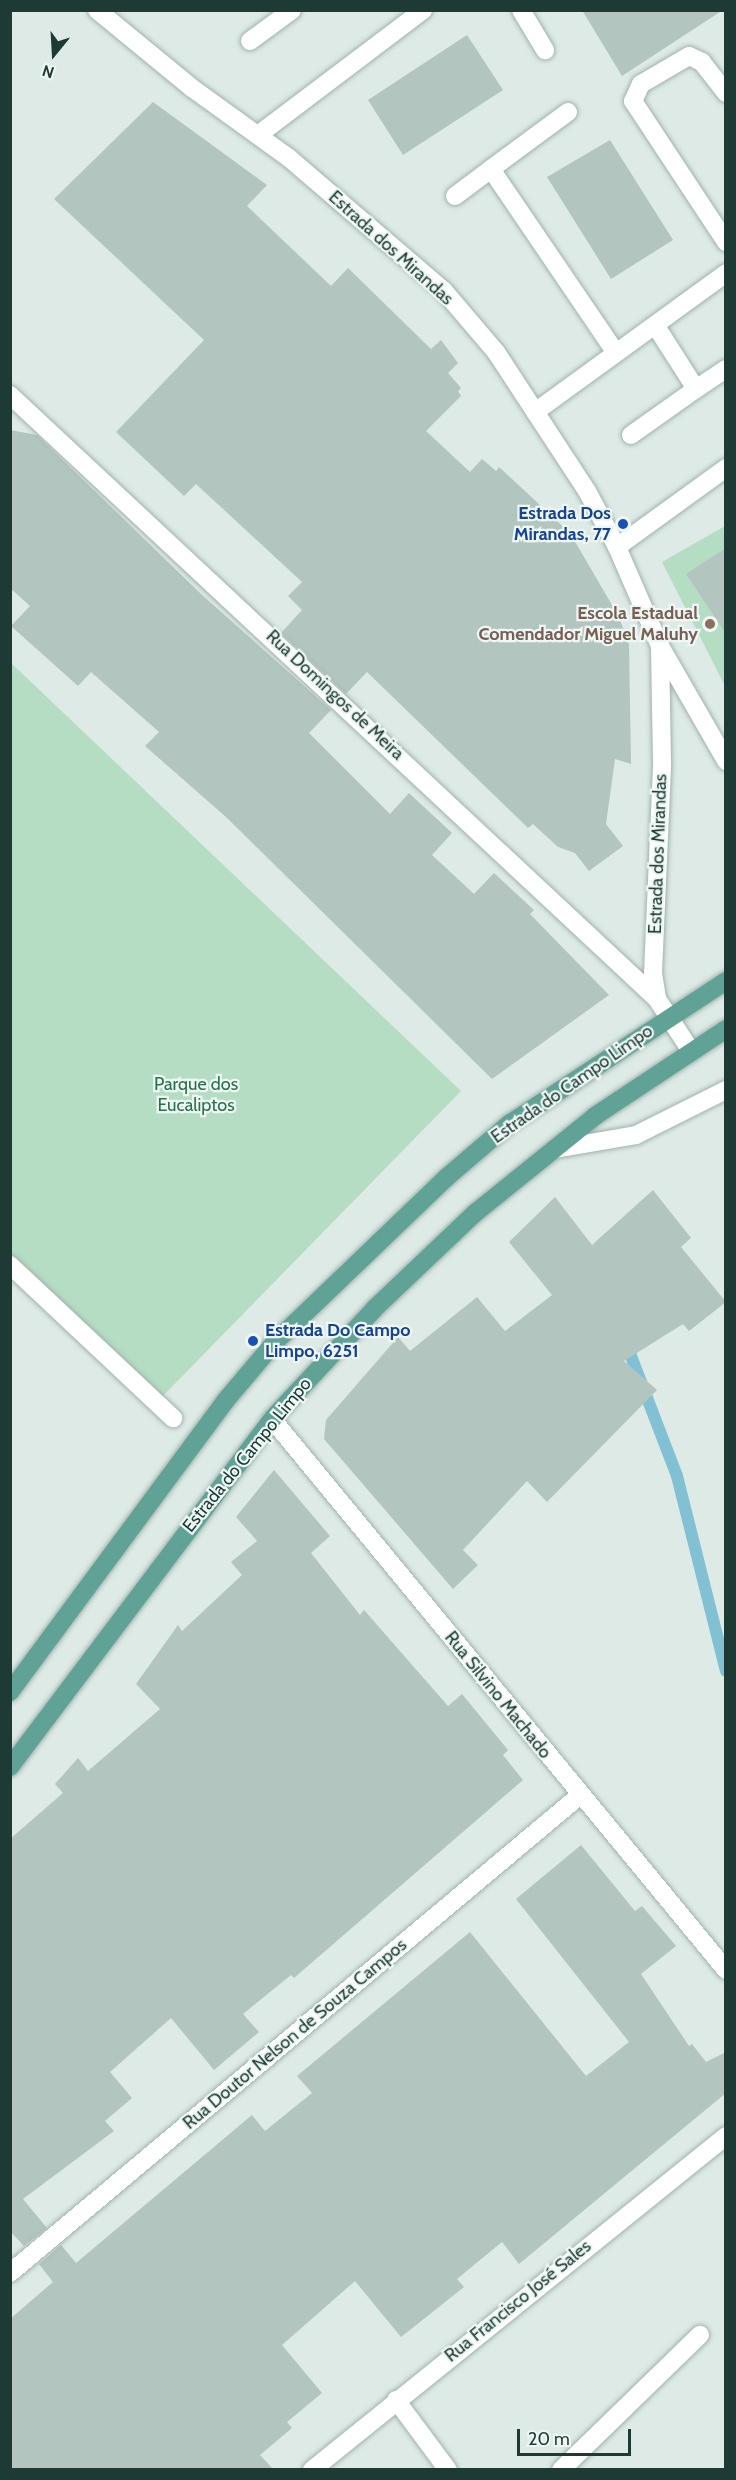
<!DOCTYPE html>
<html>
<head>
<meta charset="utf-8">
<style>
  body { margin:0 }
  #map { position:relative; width:736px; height:2480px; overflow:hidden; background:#ddeae5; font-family:Cabin,sans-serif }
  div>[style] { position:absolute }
  .green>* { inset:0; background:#b5ddc3 }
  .stream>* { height:12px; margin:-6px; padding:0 6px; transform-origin:6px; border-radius:6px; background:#82c0d3 }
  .building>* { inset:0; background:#b3c5bf }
  .roads { filter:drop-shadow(0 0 2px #a0b2ad) drop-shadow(0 0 2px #a0b2ad) }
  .minor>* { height:18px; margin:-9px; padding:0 9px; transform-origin:9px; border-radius:9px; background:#fff }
  .major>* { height:18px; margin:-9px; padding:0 9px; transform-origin:9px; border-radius:9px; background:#60a296 }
  .dots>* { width:16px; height:16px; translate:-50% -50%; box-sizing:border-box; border:3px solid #eef7f3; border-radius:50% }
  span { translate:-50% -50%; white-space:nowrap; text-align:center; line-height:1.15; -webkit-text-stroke:4.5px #eef7f3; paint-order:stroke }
  .street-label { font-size:18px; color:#1e3a35 }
  .transit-label { font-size:18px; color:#164399; font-weight:700 }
  .right { translate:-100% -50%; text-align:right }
  .left { translate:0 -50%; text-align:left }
  .education-label { font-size:18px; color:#785e54; font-weight:700 }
  .park-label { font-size:18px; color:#27724a }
  .frame { position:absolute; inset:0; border:12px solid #1e3a35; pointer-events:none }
  .north { position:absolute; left:24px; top:24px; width:60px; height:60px; -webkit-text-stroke:4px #eef7f3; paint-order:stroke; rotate:198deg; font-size:16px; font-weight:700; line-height:24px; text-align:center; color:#1e3a35 }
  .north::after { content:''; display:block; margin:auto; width:21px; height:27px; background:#1e3a35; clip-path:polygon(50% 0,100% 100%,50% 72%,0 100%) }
  .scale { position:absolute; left:517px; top:2429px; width:114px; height:27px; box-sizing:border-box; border:3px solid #1e3a35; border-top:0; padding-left:8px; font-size:18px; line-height:21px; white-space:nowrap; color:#1e3a35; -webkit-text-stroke:4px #eef7f3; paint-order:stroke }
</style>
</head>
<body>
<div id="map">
  <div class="green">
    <div style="clip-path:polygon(725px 526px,725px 686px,662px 562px)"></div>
    <div style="clip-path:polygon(10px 662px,461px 1091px,159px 1400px,11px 1259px)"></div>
  </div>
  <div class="stream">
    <div style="left:626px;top:1343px;width:142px;rotate:69deg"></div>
    <div style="left:677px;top:1476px;width:201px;rotate:75.9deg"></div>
  </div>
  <div class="building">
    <div style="clip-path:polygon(582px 10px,723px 10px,622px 76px)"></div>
    <div style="clip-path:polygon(467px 35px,503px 90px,403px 155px,368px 100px)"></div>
    <div style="clip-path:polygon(153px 102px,267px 185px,247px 206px,331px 286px,348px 268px,431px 349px,441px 340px,458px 363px,448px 373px,461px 388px,458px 391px,461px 396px,426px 431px,470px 472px,482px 459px,496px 471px,499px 467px,570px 533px,619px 617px,629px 645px,631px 764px,615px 759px,606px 824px,623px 846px,589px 871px,575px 853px,558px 847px,533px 824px,528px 828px,367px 672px,346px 694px,281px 633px,302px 610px,288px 596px,302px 582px,196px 484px,184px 496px,116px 432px,204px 340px,54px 199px)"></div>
    <div style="clip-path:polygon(610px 140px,673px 240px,611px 279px,547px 177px)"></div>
    <div style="clip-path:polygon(10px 430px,37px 435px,201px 594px,331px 710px,309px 733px,390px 814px,409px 793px,452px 833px,432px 855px,474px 894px,494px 873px,534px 910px,530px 914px,609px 995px,492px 1079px,226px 817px,145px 746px,159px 732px,91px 672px,78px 686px,11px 626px,30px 606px,10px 588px)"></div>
    <div style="clip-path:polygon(726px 548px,726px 634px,686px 574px)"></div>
    <div style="clip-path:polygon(653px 1190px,691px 1238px,681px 1247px,726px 1302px,689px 1331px,683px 1324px,624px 1361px,657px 1390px,547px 1502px,527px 1481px,463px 1550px,478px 1565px,453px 1589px,324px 1439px,326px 1420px,398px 1337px,410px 1351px,477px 1297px,505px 1331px,552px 1295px,509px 1242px,555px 1197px,592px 1245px)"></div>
    <div style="clip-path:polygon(274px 1470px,330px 1536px,311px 1553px,360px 1615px,364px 1610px,448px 1706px,462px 1694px,508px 1750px,503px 1755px,523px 1780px,294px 1978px,291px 1975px,243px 2014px,259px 2032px,214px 2070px,171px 2018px,110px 2072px,132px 2098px,105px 2121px,114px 2131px,23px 2199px,47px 2228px,24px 2246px,10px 2231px,10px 1839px,63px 1793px,55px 1784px,78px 1758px,88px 1771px,160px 1709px,136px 1684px,178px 1625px,182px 1631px,242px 1575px,231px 1562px,257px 1541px,236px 1517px)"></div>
    <div style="clip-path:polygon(581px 1845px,635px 1911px,642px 1906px,676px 1946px,641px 1974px,689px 2046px,692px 2044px,706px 2062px,726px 2052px,726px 2093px,519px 2264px,502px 2242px,457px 2279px,464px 2287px,401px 2337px,355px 2281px,282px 2345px,322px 2393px,287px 2422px,292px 2428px,260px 2455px,273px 2469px,10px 2469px,10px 2319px,53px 2282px,39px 2264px,61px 2245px,76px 2263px,252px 2115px,265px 2131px,312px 2093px,297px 2076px,470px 1932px,586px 2076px,629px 2042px,516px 1899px)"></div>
  </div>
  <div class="roads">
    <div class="minor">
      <div style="left:97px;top:10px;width:123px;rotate:39.4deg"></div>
      <div style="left:192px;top:88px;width:120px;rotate:35.8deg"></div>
      <div style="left:289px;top:158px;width:204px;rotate:40.6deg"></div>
      <div style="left:444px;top:291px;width:80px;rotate:49.6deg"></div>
      <div style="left:496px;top:352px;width:166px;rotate:56.8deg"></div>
      <div style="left:587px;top:491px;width:64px;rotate:61.8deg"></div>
      <div style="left:617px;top:547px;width:108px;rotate:66.5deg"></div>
      <div style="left:660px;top:646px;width:133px;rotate:60.1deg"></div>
      <div style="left:521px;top:10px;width:47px;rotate:59deg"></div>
      <div style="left:250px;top:41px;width:52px;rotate:-36.4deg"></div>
      <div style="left:726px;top:93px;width:39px;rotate:-128deg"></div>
      <div style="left:702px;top:62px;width:14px;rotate:-155deg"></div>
      <div style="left:689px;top:56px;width:56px;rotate:149.7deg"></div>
      <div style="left:641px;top:84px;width:19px;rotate:115deg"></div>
      <div style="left:633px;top:101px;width:169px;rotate:56.6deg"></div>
      <div style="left:568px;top:112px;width:96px;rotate:143.5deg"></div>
      <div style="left:491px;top:169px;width:222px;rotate:55.8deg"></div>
      <div style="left:258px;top:135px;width:207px;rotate:-37.1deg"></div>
      <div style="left:455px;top:196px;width:45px;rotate:-36.9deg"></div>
      <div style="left:696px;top:389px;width:36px;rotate:-34deg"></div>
      <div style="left:10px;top:395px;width:885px;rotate:43.03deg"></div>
      <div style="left:535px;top:412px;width:236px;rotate:-36deg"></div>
      <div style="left:631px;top:435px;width:80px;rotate:-35.3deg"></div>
      <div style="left:696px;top:389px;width:76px;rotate:-122.6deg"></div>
      <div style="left:617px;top:547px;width:135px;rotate:-35.9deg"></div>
      <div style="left:660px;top:648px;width:119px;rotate:89deg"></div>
      <div style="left:662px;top:767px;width:206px;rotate:92.5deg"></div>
      <div style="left:653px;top:973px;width:26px;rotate:81deg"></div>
      <div style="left:657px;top:999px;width:62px;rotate:56.8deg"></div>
      <div style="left:555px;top:1149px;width:82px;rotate:-9.8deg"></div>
      <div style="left:636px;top:1135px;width:101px;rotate:-26.6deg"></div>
      <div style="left:10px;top:1265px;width:224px;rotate:43.2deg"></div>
      <div style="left:272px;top:1419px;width:714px;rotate:50.51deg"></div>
      <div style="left:10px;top:2273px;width:742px;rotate:-39.97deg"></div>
      <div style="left:396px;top:2400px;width:87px;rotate:53.4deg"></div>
      <div style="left:312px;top:2470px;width:532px;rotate:-38.9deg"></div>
      <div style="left:561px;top:2470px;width:194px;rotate:-44.2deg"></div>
    </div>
    <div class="major">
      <div style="left:10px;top:1692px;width:363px;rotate:-53.5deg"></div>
      <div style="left:226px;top:1400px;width:76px;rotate:-49.8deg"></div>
      <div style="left:275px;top:1342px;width:238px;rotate:-43.8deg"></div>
      <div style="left:447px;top:1177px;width:82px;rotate:-40.5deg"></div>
      <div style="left:509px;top:1124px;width:260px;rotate:-33.4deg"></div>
      <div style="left:10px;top:1767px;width:436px;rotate:-53deg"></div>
      <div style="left:272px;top:1419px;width:151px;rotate:-47.1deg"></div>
      <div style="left:375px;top:1308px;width:138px;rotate:-43.5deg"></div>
      <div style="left:475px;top:1213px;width:154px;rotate:-38.9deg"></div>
      <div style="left:595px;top:1116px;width:157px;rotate:-33.6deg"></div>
    </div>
  </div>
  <div class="dots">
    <div style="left:623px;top:524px;background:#1a4fb4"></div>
    <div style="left:710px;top:624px;background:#8d6e63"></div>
    <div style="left:253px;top:1341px;background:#1a4fb4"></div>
  </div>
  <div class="street-label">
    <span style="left:391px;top:248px;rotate:42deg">Estrada dos Mirandas</span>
    <span style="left:335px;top:695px;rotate:43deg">Rua Domingos de Meira</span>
    <span style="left:658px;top:854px;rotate:-88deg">Estrada dos Mirandas</span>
    <span style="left:572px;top:1084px;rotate:-35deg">Estrada do Campo Limpo</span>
    <span style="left:247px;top:1455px;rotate:-51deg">Estrada do Campo Limpo</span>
    <span style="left:498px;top:1695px;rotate:51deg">Rua Silvino Machado</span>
    <span style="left:295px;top:2034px;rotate:-40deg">Rua Doutor Nelson de Souza Campos</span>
    <span style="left:518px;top:2301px;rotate:-39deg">Rua Francisco José Sales</span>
  </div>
  <div class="transit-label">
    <span class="right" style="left:611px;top:524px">Estrada Dos<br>Mirandas, 77</span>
    <span class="left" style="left:265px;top:1341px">Estrada Do Campo<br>Limpo, 6251</span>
  </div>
  <div class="education-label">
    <span class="right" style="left:698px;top:624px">Escola Estadual<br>Comendador Miguel Maluhy</span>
  </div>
  <div class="park-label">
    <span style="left:196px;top:1095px">Parque dos<br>Eucaliptos</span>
  </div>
  <div class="frame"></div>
  <div class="north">N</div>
  <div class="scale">20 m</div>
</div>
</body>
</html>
